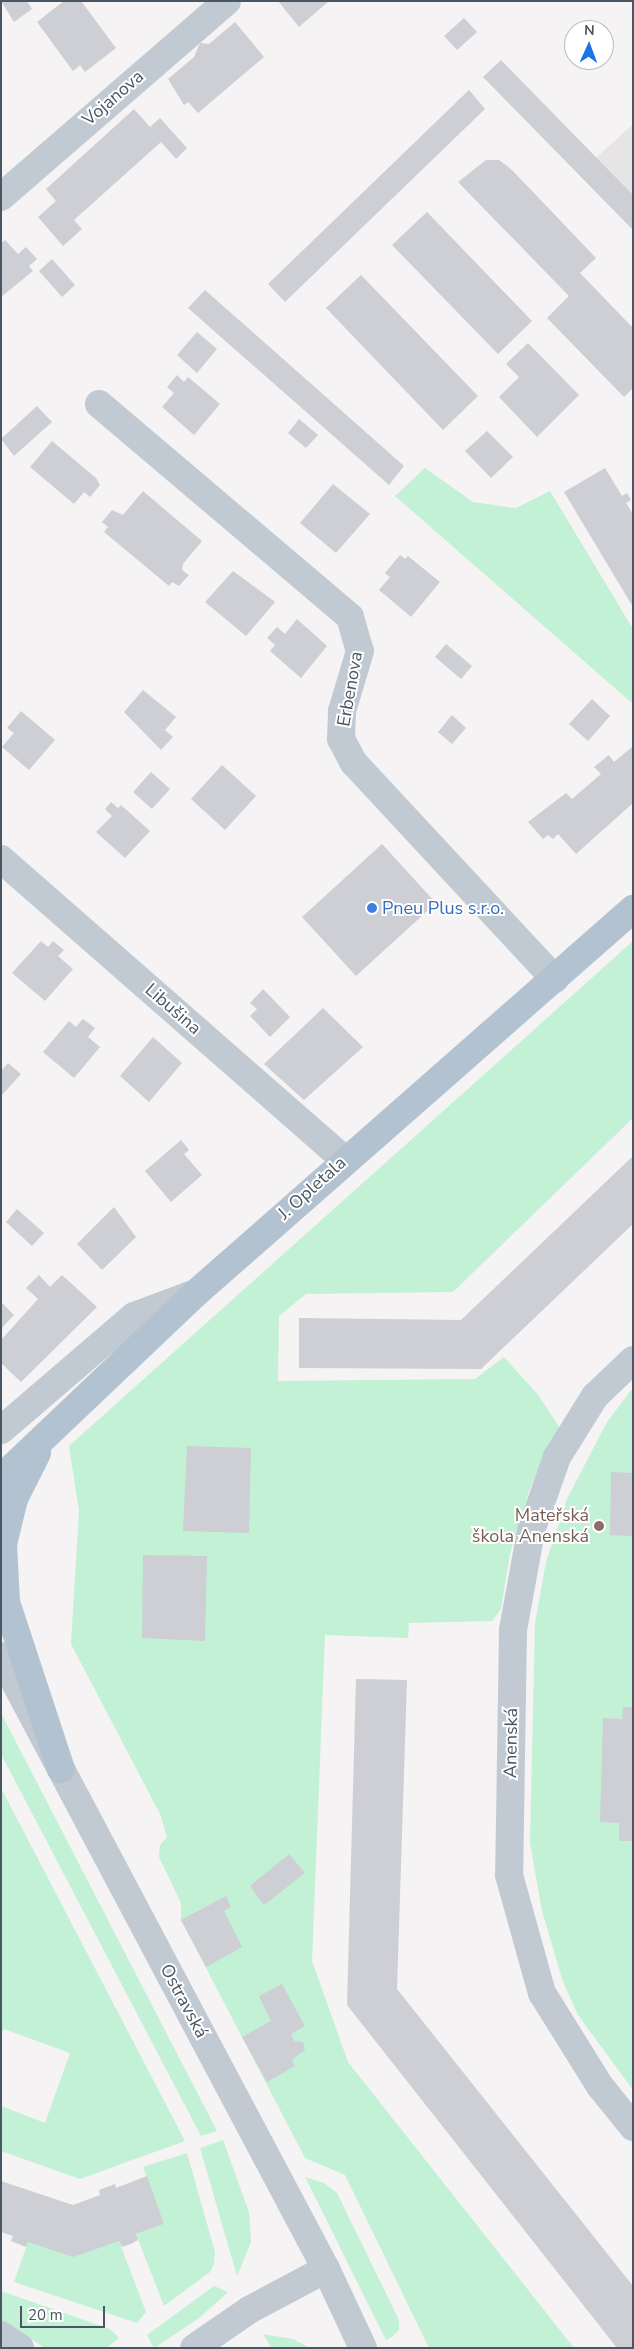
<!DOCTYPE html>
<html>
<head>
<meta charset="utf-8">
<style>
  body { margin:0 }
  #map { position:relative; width:634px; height:2349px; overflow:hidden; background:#f5f3f3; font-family:"Nunito Sans",sans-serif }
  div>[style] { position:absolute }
  .education>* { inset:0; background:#e6e4e5 }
  .green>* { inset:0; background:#c3f1d5 }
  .building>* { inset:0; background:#cdcfd5 }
  .minor>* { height:28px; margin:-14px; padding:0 14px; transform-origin:14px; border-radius:14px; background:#c1cad2 }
  .major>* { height:28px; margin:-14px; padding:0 14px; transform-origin:14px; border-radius:14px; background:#b3c2d1 }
  .dots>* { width:14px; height:14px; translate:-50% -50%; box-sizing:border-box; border:2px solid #fff; border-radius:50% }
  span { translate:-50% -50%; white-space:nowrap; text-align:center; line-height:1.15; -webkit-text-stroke:4px #fff; paint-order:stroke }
  .street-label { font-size:18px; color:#4a5661 }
  .shop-label { font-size:18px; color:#366cbe }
  .left { translate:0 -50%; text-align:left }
  .education-label { font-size:18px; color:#785e54 }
  .right { translate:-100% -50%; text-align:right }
  .frame { position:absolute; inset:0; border:2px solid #4a5661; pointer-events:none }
  .north { position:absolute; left:564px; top:20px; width:50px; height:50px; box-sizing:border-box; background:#fff; border:1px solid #b7bbc0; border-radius:50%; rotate:2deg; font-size:14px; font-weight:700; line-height:20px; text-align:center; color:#4a5661 }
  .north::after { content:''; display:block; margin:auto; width:18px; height:22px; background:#1a73e8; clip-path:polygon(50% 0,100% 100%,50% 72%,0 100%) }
  .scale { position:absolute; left:20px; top:2306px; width:85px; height:22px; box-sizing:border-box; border:2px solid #4a5661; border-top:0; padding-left:6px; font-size:15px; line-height:18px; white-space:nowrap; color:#4a5661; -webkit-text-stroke:4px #fff; paint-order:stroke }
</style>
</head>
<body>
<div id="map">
  <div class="education">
    <div style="clip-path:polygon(633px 124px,633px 196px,596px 158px)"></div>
  </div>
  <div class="green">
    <div style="clip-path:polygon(425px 468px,473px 502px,516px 508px,550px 491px,633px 629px,633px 704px,395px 496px)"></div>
    <div style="clip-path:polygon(633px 941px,633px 1118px,453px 1292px,306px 1294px,279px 1316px,278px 1381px,475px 1379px,504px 1357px,539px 1396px,561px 1430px,544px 1455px,529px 1491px,510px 1554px,501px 1609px,492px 1621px,409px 1623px,408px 1638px,325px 1635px,312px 1961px,348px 2062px,574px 2348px,429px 2348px,345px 2175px,305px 2158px,181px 1920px,181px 1903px,159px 1857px,160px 1845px,167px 1837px,160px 1814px,71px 1644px,79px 1511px,69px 1446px)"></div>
    <div style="clip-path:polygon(633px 1388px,633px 2090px,578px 2015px,563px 1982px,542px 1911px,530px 1843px,535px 1623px,546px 1562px,567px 1499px,607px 1422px)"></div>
    <div style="clip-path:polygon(1px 1713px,217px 2131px,201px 2136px,1px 1754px)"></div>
    <div style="clip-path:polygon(1px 1788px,185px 2141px,80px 2179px,1px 2151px,1px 2106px,45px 2123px,70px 2053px,4px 2029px,1px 2034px)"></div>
    <div style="clip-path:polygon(223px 2140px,249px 2212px,251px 2242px,237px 2276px,200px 2148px)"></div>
    <div style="clip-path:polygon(187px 2153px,215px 2252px,214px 2264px,210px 2272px,164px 2306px,136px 2234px,164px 2224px,143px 2167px)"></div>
    <div style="clip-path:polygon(305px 2177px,324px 2183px,337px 2193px,399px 2320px,399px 2330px,392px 2337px,386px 2340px)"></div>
    <div style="clip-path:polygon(119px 2241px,146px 2312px,137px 2323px,14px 2282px,28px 2242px)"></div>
    <div style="clip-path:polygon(214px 2286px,228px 2292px,198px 2319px,154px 2348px,147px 2335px)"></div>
    <div style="clip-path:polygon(1px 2291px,110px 2329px,119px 2338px,106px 2348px,45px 2348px,1px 2320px)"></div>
    <div style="clip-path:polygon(263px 2334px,293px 2339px,310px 2348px,272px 2348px)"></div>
  </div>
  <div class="building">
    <div style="clip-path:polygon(1px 1px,27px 1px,32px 9px,14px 22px)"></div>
    <div style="clip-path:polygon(64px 1px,81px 1px,116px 48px,85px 72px,80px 65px,73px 71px,37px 22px)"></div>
    <div style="clip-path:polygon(278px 1px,329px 1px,299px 27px)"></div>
    <div style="clip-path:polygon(464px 18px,477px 32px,457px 50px,444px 36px)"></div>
    <div style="clip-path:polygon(235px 22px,264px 57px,198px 113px,188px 102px,184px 105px,168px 79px,194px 57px,200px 43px,209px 44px)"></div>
    <div style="clip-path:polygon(501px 60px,633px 195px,633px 230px,483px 77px)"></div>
    <div style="clip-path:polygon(469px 90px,485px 109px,285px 302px,268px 284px)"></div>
    <div style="clip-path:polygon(134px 109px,150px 127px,160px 118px,187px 148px,176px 159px,161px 142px,74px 220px,82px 229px,63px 246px,38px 217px,56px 201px,46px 189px)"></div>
    <div style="clip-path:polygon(486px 160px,499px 160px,512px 170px,596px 258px,580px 273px,633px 328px,633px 388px,624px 397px,547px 318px,569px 296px,458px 182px)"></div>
    <div style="clip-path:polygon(427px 212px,532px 321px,498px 354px,392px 245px)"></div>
    <div style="clip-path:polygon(5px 240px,18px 254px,26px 247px,37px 259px,29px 266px,33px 271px,1px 297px,1px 243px)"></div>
    <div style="clip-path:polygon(52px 259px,75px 285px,62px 297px,39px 271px)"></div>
    <div style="clip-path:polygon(361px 275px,478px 396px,443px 430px,326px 308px)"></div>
    <div style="clip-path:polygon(205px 290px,404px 466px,389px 485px,188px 308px)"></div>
    <div style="clip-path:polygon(197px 332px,217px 349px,197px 373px,177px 355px)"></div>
    <div style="clip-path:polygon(528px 343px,579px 395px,537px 437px,499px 397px,519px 377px,506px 364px)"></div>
    <div style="clip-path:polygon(177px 375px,184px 382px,188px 377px,220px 404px,194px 435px,162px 407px,174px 393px,167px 387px)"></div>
    <div style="clip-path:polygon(37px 406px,52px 422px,14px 456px,1px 439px)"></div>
    <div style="clip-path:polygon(299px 419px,318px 435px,306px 448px,288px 433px)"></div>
    <div style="clip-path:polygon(487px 431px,513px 457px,491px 478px,465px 451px)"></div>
    <div style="clip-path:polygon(52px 441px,96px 478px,100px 485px,90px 497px,84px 492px,74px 504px,30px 467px)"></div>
    <div style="clip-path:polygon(605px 468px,622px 496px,627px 493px,631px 500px,626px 503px,633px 514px,633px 607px,564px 492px)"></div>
    <div style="clip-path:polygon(333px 484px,370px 514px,336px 553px,300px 523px)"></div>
    <div style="clip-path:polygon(143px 491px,202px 541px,183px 564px,182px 570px,189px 575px,179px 586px,172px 582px,169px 586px,104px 532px,108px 527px,102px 522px,112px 510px,123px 515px)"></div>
    <div style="clip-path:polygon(400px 555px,405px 559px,408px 556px,440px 582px,411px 617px,379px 590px,390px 577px,385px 573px)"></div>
    <div style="clip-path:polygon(233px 571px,275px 602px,246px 636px,205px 602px)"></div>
    <div style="clip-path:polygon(297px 619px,327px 646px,301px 678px,270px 651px,275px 645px,267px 638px,277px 627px,285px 634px)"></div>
    <div style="clip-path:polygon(446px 644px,472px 666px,461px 679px,435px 657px)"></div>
    <div style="clip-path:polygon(143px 690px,176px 717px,165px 730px,173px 737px,161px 750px,124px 712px)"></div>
    <div style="clip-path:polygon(592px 699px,610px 716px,588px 741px,569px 724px)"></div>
    <div style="clip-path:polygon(21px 711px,55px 740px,29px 770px,2px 747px,14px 733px,7px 728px)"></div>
    <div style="clip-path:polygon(452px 715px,466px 728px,452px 744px,438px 732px)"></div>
    <div style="clip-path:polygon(632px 747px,633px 803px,576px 854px,558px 834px,553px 839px,548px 835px,543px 839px,528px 822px,566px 793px,572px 799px,601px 774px,594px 767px,609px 755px,614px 762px)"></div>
    <div style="clip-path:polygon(222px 765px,256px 796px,225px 830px,191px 799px)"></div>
    <div style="clip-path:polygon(151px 772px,170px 789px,152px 809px,133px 792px)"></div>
    <div style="clip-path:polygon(111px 802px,118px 808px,121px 805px,150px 831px,125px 858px,96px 832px,112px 816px,105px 809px)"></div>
    <div style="clip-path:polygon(382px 844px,436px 903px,356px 976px,302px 917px)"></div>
    <div style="clip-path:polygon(41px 941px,48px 947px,53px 941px,64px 950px,58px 956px,73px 969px,45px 1001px,12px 973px)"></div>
    <div style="clip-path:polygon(263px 989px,290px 1017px,270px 1037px,250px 1016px,257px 1009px,250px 1003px)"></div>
    <div style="clip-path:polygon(323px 1008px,363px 1047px,304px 1100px,264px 1064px)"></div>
    <div style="clip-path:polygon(83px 1019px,95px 1028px,88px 1037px,100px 1047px,74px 1078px,43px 1052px,69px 1021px,76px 1027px)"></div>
    <div style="clip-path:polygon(153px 1037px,182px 1063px,149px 1102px,120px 1076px)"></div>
    <div style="clip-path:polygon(8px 1063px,21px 1074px,1px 1096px,1px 1071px)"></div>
    <div style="clip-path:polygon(181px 1140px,189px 1150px,184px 1154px,202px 1175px,171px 1202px,145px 1171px)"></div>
    <div style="clip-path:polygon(633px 1156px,633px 1224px,481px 1369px,299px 1368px,299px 1318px,461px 1320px)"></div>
    <div style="clip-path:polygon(114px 1207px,136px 1237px,102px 1270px,77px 1244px)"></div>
    <div style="clip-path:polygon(17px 1209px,44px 1233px,32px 1246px,6px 1222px)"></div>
    <div style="clip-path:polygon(39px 1275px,50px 1287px,62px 1275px,97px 1307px,21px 1382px,1px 1363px,1px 1340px,38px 1299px,26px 1288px)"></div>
    <div style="clip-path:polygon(1px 1302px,14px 1315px,1px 1329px)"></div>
    <div style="clip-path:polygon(187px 1446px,251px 1448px,249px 1533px,183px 1531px)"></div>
    <div style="clip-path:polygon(611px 1472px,633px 1473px,633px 1536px,610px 1535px)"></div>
    <div style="clip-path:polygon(143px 1555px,207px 1556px,205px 1641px,142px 1638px)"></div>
    <div style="clip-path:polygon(356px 1679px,407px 1680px,397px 1989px,633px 2286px,633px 2348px,617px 2348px,347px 2005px)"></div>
    <div style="clip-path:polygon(623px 1707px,633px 1707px,633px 1841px,619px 1841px,619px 1823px,600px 1822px,603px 1718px,622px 1719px)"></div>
    <div style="clip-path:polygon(289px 1854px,305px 1873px,264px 1905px,250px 1886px)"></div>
    <div style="clip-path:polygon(226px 1896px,231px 1907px,224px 1911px,242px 1947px,206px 1967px,181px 1920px)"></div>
    <div style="clip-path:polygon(282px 1984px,305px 2026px,291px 2034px,294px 2041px,303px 2042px,305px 2050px,292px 2060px,295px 2066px,267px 2082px,242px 2037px,271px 2021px,259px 1996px)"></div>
    <div style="clip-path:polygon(147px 2176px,164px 2224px,136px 2234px,138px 2240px,131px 2244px,122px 2247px,119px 2241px,73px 2257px,28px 2242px,26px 2247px,11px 2241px,13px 2236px,1px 2232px,1px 2181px,73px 2205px,100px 2195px,99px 2190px,115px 2184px,116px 2188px)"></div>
  </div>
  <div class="minor">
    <div style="left:1px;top:197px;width:299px;rotate:-40.9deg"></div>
    <div style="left:99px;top:404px;width:329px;rotate:40.3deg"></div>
    <div style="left:350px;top:617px;width:35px;rotate:74deg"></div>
    <div style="left:360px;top:651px;width:63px;rotate:106.7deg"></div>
    <div style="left:342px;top:711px;width:28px;rotate:92deg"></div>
    <div style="left:341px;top:739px;width:27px;rotate:62deg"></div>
    <div style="left:354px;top:763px;width:295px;rotate:47.1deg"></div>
    <div style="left:1px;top:859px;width:456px;rotate:41.2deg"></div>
    <div style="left:633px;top:1360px;width:52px;rotate:136.5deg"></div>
    <div style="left:595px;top:1396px;width:72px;rotate:121.9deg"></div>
    <div style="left:557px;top:1457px;width:78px;rotate:109.4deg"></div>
    <div style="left:531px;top:1531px;width:101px;rotate:100.3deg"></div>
    <div style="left:513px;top:1630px;width:245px;rotate:90.9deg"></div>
    <div style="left:509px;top:1875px;width:123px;rotate:74.4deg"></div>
    <div style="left:542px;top:1993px;width:110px;rotate:58.1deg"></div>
    <div style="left:600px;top:2086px;width:53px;rotate:51.2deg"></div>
    <div style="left:1px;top:1430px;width:175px;rotate:-40.6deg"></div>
    <div style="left:134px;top:1316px;width:66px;rotate:-20.4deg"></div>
    <div style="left:1px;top:1656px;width:694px;rotate:62.07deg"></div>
    <div style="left:326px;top:2269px;width:87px;rotate:64.9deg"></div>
    <div style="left:1px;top:2335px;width:23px;rotate:34deg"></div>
    <div style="left:194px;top:2348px;width:67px;rotate:-34.6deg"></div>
    <div style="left:249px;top:2310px;width:87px;rotate:-28deg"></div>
  </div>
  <div class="major">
    <div style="left:37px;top:1453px;width:51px;rotate:116.6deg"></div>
    <div style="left:14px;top:1499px;width:46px;rotate:103.7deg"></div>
    <div style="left:3px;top:1544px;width:58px;rotate:87deg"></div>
    <div style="left:6px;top:1602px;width:176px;rotate:71.8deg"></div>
    <div style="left:1px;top:1478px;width:269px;rotate:-43.5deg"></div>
    <div style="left:196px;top:1293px;width:582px;rotate:-41.31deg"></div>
  </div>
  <div class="dots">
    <div style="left:372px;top:908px;background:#3f7fe0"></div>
    <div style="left:599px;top:1526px;background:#8d6e63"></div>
  </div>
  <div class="street-label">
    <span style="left:113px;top:98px;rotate:-41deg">Vojanova</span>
    <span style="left:350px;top:689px;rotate:-80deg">Erbenova</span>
    <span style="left:173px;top:1009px;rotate:41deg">Libušina</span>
    <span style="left:312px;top:1188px;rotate:-42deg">J. Opletala</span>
    <span style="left:511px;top:1743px;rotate:-89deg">Anenská</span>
    <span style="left:184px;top:2001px;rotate:62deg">Ostravská</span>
  </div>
  <div class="shop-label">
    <span class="left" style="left:382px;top:908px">Pneu Plus s.r.o.</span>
  </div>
  <div class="education-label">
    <span class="right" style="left:589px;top:1526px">Mateřská<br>škola Anenská</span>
  </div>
  <div class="frame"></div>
  <div class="north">N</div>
  <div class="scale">20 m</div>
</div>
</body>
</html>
